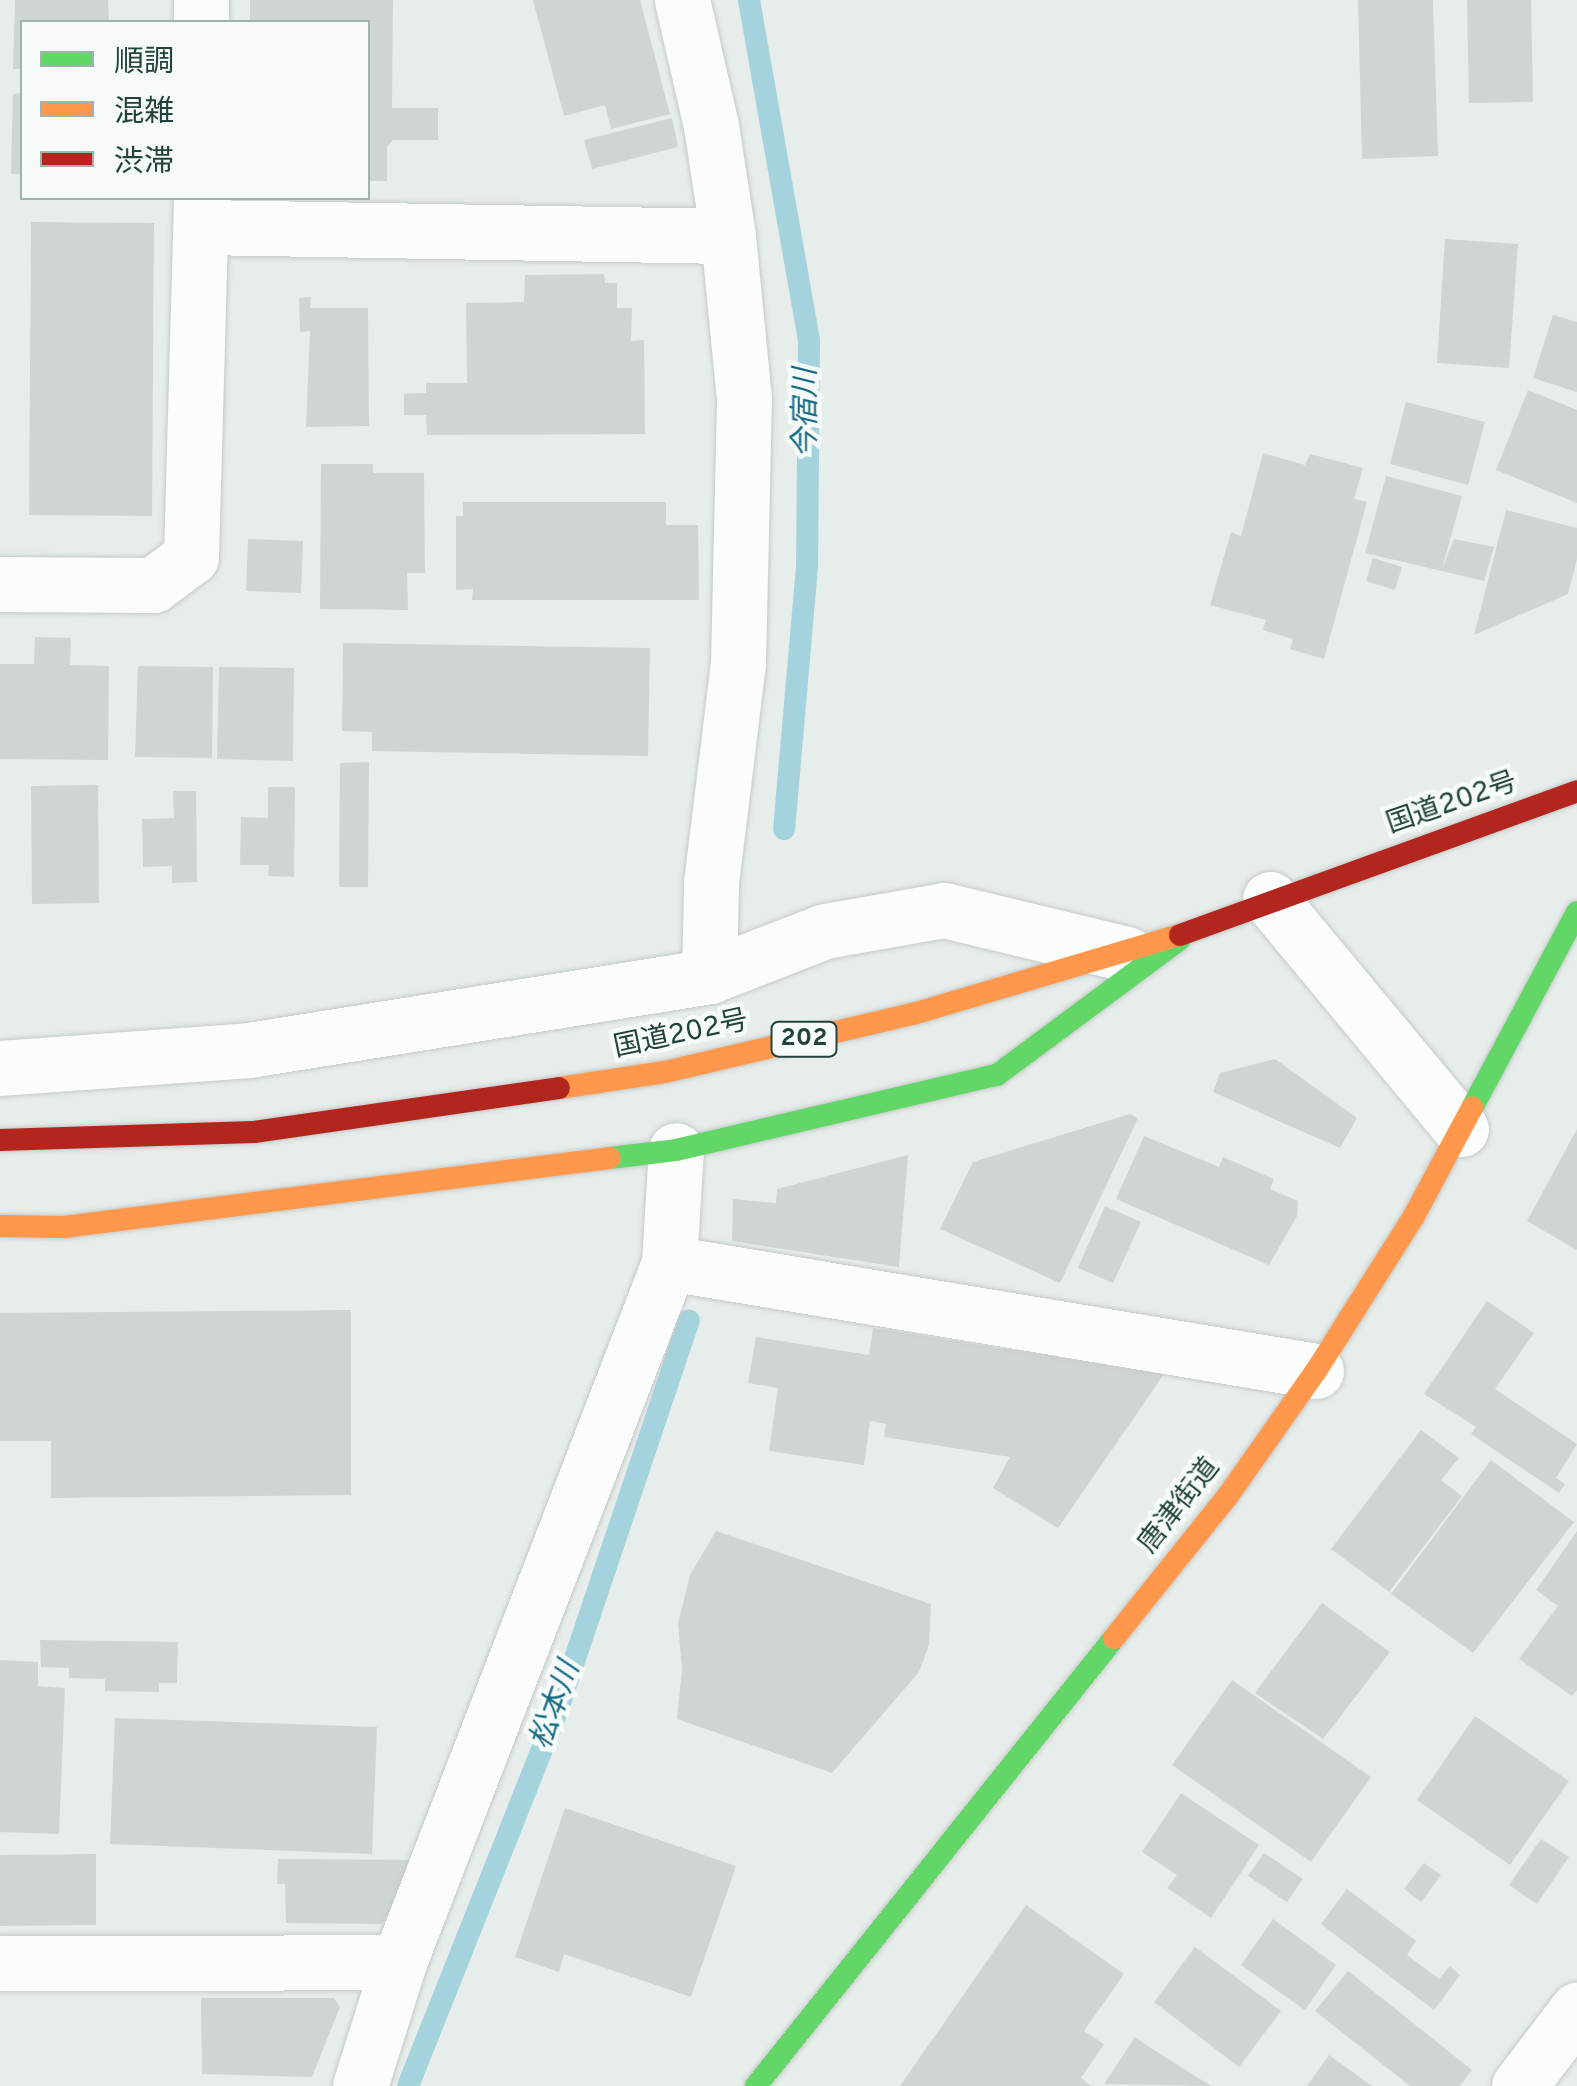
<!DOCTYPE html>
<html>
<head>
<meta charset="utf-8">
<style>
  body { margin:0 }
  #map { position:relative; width:1577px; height:2086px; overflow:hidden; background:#e7edea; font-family:Overpass,"Noto Sans JP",sans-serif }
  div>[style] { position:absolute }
  .stream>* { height:22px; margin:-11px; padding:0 11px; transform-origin:11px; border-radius:11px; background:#a4d2dd }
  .building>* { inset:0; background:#cfd5d3 }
  .roads { filter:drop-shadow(0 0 2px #c4cac8) drop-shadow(0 0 2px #c4cac8) }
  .street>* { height:55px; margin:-27.5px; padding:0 27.5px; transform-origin:27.5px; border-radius:27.5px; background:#fbfcfc }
  .fast>* { height:22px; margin:-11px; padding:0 11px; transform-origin:11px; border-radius:11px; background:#63d668 }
  .slow>* { height:22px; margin:-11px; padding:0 11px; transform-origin:11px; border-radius:11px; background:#ff974d }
  .jam>* { height:22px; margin:-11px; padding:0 11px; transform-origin:11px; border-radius:11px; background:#b3261e }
  span { translate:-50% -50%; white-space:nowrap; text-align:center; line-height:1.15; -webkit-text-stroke:9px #f6fbf9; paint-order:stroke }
  .shield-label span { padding:2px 8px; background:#f6fbf9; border:2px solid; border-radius:8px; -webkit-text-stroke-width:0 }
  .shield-label { font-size:25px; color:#22433d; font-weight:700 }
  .street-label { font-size:28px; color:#22433d }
  .water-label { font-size:30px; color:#156a86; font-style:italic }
  .legend { position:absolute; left:20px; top:20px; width:350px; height:180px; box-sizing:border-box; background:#f6fbf9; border:2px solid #a1b1ae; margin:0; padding:12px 18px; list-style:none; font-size:30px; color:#22433d }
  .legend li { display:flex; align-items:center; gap:20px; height:50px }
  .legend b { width:50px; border:2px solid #a1b1ae }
</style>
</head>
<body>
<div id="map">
  <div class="stream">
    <div style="left:749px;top:0;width:346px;rotate:80deg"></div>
    <div style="left:809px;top:341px;width:226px;rotate:90.5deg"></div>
    <div style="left:807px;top:567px;width:263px;rotate:95deg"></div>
    <div style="left:408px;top:2086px;width:406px;rotate:-68.3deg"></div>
    <div style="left:558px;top:1709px;width:410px;rotate:-71.4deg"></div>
  </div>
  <div class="building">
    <div style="clip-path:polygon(15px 0,108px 0,109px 22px,22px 22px,22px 69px,13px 69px)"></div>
    <div style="clip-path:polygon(250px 0,393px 0,392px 108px,438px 108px,438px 140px,393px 140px,387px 147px,387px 181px,368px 181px,368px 22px,250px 22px)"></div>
    <div style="clip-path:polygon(533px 0,640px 0,670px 114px,611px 129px,605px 105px,564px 116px)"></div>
    <div style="clip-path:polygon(1358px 0,1433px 0,1438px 156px,1362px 159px)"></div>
    <div style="clip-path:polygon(1467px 0,1531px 0,1533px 102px,1469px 103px)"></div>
    <div style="clip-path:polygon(22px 93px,22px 174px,11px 174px,13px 94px)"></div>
    <div style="clip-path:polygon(672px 118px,678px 147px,592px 169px,584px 140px)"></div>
    <div style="clip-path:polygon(31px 222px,154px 223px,152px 516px,29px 515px)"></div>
    <div style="clip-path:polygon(1445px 239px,1518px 244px,1509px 368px,1437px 363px)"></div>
    <div style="clip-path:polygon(604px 274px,605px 283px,617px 283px,617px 308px,632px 308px,631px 341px,644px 340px,645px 434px,427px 435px,426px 415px,404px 415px,404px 394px,426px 393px,426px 383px,467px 383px,466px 303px,524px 302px,525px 275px)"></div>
    <div style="clip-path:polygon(311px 297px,310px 308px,368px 308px,369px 426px,306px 427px,310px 331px,300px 332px,299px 298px)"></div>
    <div style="clip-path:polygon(1553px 315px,1577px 322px,1577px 392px,1533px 378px)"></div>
    <div style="clip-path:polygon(1528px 390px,1577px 410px,1577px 503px,1496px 470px)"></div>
    <div style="clip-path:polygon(1406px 402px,1485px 422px,1468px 485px,1390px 464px)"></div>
    <div style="clip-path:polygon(1263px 453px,1305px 465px,1310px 454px,1363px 468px,1354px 499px,1367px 502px,1324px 659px,1290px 649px,1293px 639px,1263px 630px,1266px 620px,1210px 605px,1231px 532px,1241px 536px)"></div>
    <div style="clip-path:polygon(321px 464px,373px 464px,373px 473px,424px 473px,425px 573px,407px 573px,408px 610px,320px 609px)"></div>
    <div style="clip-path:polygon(1386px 476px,1462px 496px,1442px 569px,1454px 539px,1494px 547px,1484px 581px,1365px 553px)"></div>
    <div style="clip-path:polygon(463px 502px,666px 502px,666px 525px,698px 525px,699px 600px,472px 600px,473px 589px,456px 590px,456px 516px,463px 516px)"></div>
    <div style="clip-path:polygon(1506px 510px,1577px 528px,1577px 559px,1568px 594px,1474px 635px)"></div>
    <div style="clip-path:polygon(248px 539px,303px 541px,301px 593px,246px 591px)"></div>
    <div style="clip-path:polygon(1373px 558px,1402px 567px,1395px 590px,1366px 581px)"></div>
    <div style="clip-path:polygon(35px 637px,71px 638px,70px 665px,109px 666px,108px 760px,0 759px,0 664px,34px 664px)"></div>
    <div style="clip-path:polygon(343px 643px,650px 648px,648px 756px,372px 751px,372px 732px,342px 731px)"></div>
    <div style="clip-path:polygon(138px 666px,213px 667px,212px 758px,135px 757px)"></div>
    <div style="clip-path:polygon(219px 667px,294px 668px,293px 761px,217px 759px)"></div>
    <div style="clip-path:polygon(369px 762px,368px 887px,339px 887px,340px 763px)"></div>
    <div style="clip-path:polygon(98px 785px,99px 903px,32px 904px,31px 786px)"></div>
    <div style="clip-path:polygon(268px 787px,295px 787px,294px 877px,268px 876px,269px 865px,240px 865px,241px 817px,268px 818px)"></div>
    <div style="clip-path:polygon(173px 791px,196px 791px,197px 882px,172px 883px,172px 866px,143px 867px,142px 819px,174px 818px)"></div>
    <div style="clip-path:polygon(1275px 1059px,1357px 1118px,1340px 1148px,1213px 1092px,1220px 1073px)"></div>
    <div style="clip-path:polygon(1130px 1114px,1138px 1118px,1060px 1283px,940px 1229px,973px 1162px)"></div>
    <div style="clip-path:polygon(1577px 1129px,1577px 1250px,1527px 1221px)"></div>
    <div style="clip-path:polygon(1144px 1136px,1219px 1167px,1223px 1157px,1274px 1179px,1270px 1189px,1298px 1201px,1297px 1216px,1269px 1265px,1116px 1199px)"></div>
    <div style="clip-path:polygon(908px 1155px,899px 1267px,732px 1241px,733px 1199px,776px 1203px,777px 1189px)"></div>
    <div style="clip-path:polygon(1105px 1206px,1141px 1222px,1113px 1283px,1078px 1268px)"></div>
    <div style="clip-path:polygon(1487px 1301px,1534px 1333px,1495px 1389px,1577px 1444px,1556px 1478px,1565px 1484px,1559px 1493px,1471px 1434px,1476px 1427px,1424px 1394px)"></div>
    <div style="clip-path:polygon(351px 1310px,351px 1495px,51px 1498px,51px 1441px,0 1441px,0 1313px)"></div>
    <div style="clip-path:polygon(873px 1328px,1164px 1374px,1058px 1528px,993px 1488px,1010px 1457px,884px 1437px,886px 1424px,870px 1421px,864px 1465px,769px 1451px,778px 1388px,748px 1383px,756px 1337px,869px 1355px)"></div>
    <div style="clip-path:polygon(1421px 1430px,1459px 1458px,1441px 1480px,1462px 1496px,1389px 1592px,1331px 1549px)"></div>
    <div style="clip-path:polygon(1491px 1460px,1574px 1522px,1473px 1653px,1391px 1594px)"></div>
    <div style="clip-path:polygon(716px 1531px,931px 1604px,929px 1645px,919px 1672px,832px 1773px,677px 1719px,682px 1669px,678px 1624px,690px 1575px)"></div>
    <div style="clip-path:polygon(1577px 1531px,1577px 1690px,1572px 1696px,1519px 1659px,1558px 1606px,1536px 1590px)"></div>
    <div style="clip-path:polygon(1322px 1603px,1390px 1652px,1323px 1739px,1255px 1693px)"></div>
    <div style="clip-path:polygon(40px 1640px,178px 1642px,177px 1683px,159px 1683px,159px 1692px,105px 1691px,105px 1679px,69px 1678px,69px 1668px,41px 1667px)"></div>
    <div style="clip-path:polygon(0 1660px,38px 1662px,38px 1686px,65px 1688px,59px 1834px,0 1832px)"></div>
    <div style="clip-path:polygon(1232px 1680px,1371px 1777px,1311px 1862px,1172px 1765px)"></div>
    <div style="clip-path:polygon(1475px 1716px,1569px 1781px,1510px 1865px,1417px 1800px)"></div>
    <div style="clip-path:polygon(115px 1718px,377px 1727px,372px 1854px,110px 1844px)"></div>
    <div style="clip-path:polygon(1181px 1793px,1259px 1845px,1211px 1918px,1167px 1888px,1177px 1875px,1142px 1852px)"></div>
    <div style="clip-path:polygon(565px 1808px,736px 1866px,691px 1997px,564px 1954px,559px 1972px,515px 1957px)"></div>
    <div style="clip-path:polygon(1541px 1839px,1569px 1857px,1537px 1904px,1509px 1885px)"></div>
    <div style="clip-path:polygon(1264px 1853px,1303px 1879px,1287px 1902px,1248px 1876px)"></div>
    <div style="clip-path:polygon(96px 1854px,96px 1925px,0 1926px,0 1855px)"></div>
    <div style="clip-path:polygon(278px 1859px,415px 1860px,400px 1911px,381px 1924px,286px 1923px,285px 1884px,277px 1884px)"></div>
    <div style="clip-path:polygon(1424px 1863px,1441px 1875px,1421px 1902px,1404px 1889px)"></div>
    <div style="clip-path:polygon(1347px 1889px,1416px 1941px,1407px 1955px,1439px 1979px,1450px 1966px,1460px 1975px,1434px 2010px,1321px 1924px)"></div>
    <div style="clip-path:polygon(1026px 1905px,1124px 1974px,1084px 2031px,1104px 2044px,1081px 2078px,1091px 2086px,900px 2086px)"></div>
    <div style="clip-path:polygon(1273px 1919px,1336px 1965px,1305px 2010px,1241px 1965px)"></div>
    <div style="clip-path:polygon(1195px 1947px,1281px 2011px,1239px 2067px,1154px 2002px)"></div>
    <div style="clip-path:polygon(1348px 1971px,1472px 2070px,1460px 2086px,1410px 2086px,1315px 2011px)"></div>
    <div style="clip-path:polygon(201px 1998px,334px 1998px,340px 2007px,312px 2077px,202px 2074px)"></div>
    <div style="clip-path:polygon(1135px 2037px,1146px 2045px,1211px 2086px,1104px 2084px)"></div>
    <div style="clip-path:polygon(1329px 2055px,1372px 2086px,1307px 2086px)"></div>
  </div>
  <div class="roads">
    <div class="street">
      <div style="left:682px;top:0;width:129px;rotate:77deg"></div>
      <div style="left:711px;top:126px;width:111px;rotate:81.2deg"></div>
      <div style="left:728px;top:236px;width:164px;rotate:84.4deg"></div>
      <div style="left:744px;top:399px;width:264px;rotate:91.3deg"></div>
      <div style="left:738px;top:663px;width:223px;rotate:97deg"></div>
      <div style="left:711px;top:884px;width:92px;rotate:91.2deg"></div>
      <div style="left:201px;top:22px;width:22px;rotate:-90deg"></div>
      <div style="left:201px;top:227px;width:527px;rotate:0.98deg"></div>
      <div style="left:0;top:584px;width:153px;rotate:0.4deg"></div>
      <div style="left:153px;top:585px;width:47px;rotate:-36.4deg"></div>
      <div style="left:191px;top:557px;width:359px;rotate:-88.4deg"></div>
      <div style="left:1270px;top:899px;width:299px;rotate:50.3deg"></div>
      <div style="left:0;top:1068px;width:250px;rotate:-4.1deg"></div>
      <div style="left:249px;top:1050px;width:466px;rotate:-9.1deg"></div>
      <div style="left:709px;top:976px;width:124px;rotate:-21.2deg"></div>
      <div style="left:825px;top:931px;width:121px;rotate:-10deg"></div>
      <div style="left:944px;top:910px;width:188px;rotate:13.5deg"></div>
      <div style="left:669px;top:1263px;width:656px;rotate:9.48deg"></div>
      <div style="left:0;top:1963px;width:399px;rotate:-0.1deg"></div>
      <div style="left:360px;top:2086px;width:130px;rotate:-72.5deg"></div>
      <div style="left:399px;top:1962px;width:749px;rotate:-68.88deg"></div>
      <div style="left:669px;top:1263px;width:113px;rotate:-86.5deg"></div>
      <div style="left:1519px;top:2086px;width:96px;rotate:-52.7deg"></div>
    </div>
    <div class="fast">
      <div style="left:1472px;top:1108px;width:222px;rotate:-61.8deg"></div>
      <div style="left:610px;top:1158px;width:66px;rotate:-6.9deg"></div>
      <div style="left:676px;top:1150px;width:330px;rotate:-13.2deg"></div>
      <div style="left:997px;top:1075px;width:227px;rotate:-36.6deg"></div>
      <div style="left:756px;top:2086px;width:573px;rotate:-51.37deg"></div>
    </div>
    <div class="slow">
      <div style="left:559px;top:1088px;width:107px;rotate:-8.6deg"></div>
      <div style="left:665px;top:1072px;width:255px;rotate:-13.2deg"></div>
      <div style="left:913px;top:1014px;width:278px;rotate:-16.5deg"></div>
      <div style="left:0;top:1226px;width:64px;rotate:0.9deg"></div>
      <div style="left:64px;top:1227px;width:550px;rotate:-7.2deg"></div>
      <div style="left:1114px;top:1638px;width:181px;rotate:-51.3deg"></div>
      <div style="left:1227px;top:1497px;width:154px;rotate:-54.8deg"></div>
      <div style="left:1316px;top:1371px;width:183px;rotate:-57.7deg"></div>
      <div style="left:1414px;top:1216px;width:123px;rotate:-61.8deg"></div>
    </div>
    <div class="jam">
      <div style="left:1180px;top:935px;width:422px;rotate:-19.9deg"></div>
      <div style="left:0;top:1140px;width:254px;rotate:-1.8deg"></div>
      <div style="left:254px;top:1132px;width:308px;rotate:-8.2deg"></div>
    </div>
  </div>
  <div class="shield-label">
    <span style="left:804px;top:1039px">202</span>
  </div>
  <div class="street-label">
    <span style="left:1452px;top:804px;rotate:-19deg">国道202号</span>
    <span style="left:681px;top:1035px;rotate:-12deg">国道202号</span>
    <span style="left:1180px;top:1506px;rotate:-52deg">唐津街道</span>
  </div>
  <div class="water-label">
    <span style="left:808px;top:413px;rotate:-90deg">今宿川</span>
    <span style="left:557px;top:1706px;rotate:-70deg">松本川</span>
  </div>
  <ul class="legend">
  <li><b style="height:12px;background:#63d668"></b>順調</li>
  <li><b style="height:12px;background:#ff974d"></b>混雑</li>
  <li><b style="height:12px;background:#b3261e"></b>渋滞</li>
  </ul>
</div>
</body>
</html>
